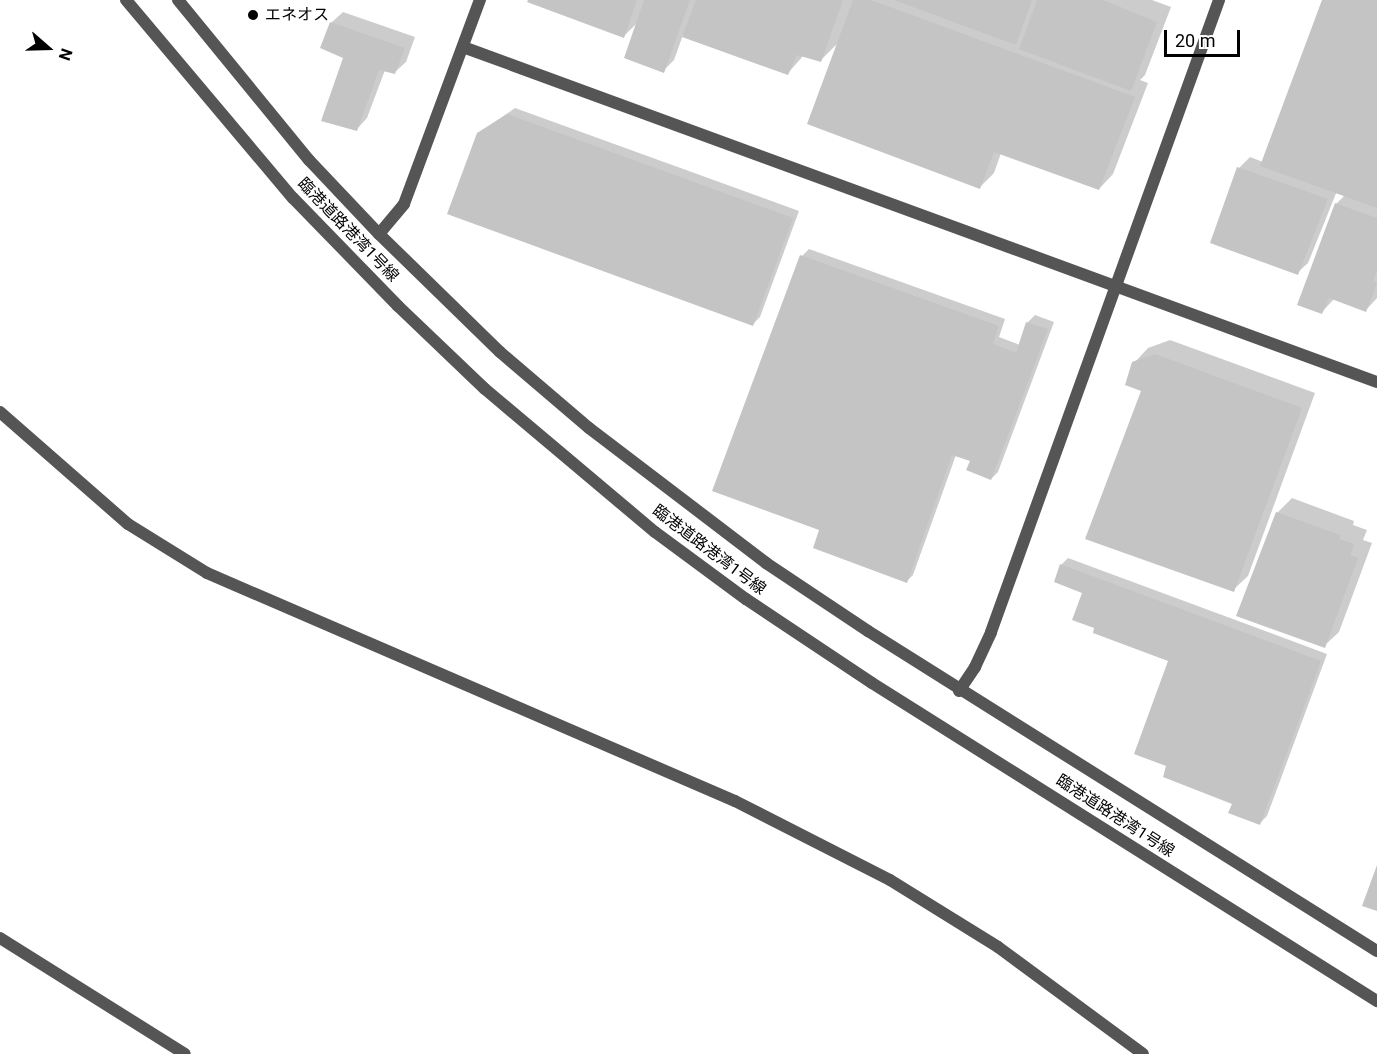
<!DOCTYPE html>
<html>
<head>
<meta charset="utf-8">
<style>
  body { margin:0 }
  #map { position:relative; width:1377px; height:1054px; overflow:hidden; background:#fff; font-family:Roboto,"Noto Sans JP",sans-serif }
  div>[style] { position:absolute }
  .shadow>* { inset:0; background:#0003 }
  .building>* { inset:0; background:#c4c4c4 }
  .service>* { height:12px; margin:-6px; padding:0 6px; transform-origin:6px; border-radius:6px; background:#555 }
  .minor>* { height:12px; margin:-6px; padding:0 6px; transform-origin:6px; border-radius:6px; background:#555 }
  .tertiary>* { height:12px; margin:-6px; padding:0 6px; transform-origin:6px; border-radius:6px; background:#555 }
  .dots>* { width:16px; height:16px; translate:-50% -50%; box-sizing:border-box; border:3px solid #fff; border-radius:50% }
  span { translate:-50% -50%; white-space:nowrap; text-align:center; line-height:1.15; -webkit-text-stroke:4.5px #fff; paint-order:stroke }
  .poi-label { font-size:16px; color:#000 }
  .left { translate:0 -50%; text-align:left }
  .street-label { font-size:16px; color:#000 }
  .north { position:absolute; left:18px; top:18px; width:60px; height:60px; -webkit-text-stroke:4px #fff; paint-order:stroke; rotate:110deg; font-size:16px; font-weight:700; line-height:24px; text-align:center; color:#000 }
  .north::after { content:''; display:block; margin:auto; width:21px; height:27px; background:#000; clip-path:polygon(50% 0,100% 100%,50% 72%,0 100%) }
  .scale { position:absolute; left:1164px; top:30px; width:76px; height:27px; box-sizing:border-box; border:3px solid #000; border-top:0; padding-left:8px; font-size:18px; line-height:21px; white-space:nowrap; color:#000; -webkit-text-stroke:4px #fff; paint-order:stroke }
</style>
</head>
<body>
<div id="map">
  <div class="shadow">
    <div style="clip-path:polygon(529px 0,1152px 0,1171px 7px,1145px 75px,1140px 80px,1148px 83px,1113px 174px,1099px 189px,1001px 153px,994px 173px,980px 187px,838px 43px,820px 61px,804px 55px,788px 73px,683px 35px,674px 60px,663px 71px,638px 22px,623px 37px)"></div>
    <div style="clip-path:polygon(1323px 0,1377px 0,1377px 298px,1366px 310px,1334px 299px,1322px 312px,1336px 204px,1345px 195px,1337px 191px,1308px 263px,1297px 273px,1239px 168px,1250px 157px,1263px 162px)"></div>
    <div style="clip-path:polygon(343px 12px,415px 37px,406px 62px,395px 72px,385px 70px,367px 118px,357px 129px,345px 57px,322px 47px,332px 22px)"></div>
    <div style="clip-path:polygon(515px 108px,799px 211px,760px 317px,753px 324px,478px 134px)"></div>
    <div style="clip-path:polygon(809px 249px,1005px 319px,999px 337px,1020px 345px,1028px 322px,1035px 315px,1054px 322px,998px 472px,991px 479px,972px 460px,956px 455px,913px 575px,906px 582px,821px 530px,802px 256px)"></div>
    <div style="clip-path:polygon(1170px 340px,1315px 393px,1248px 576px,1233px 590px,1143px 390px,1134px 363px,1148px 348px)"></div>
    <div style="clip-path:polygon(1292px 498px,1354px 521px,1353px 525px,1367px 530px,1363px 540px,1372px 543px,1339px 632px,1324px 646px,1277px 513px)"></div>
    <div style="clip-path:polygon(1068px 558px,1327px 654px,1267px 816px,1260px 823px,1234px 804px,1168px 765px,1169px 660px,1096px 628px,1084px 593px,1061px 565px)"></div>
  </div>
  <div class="building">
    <div style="clip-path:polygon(528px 0,637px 0,624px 38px,527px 2px)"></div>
    <div style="clip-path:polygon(644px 0,690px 0,664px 73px,624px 58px)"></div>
    <div style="clip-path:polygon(696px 0,843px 0,821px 62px,797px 55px,788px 75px,682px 37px)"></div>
    <div style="clip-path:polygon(853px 0,871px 0,1135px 97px,1099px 190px,994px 152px,980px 189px,807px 124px)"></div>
    <div style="clip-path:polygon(894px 0,1032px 0,1016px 45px)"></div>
    <div style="clip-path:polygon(1037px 0,1103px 0,1157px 22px,1131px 91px,1019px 49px)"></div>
    <div style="clip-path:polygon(1322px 0,1377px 0,1377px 208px,1260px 166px)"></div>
    <div style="clip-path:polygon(330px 22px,405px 48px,395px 74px,379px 70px,357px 131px,321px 121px,343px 58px,320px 48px)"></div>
    <div style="clip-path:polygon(507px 114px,793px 218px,753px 326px,447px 214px,477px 133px)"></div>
    <div style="clip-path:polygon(1237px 167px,1328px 199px,1298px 275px,1210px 243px)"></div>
    <div style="clip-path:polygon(1335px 203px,1377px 218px,1377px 272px,1373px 281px,1377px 283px,1366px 312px,1329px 298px,1322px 314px,1297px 305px)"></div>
    <div style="clip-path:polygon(800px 255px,999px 326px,993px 344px,1016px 353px,1026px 322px,1048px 329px,991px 480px,966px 470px,970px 461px,952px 455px,907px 583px,813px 548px,819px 530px,712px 491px)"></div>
    <div style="clip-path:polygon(1155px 354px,1302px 408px,1234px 592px,1085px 539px,1141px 391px,1125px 385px,1132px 362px)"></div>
    <div style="clip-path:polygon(1276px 512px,1340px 535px,1340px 539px,1354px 544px,1350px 555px,1358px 558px,1325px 648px,1236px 616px)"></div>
    <div style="clip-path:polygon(1060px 564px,1321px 661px,1260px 825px,1228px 813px,1232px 804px,1163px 777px,1166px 766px,1134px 754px,1168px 661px,1093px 633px,1094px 628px,1072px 620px,1082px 593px,1054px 582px)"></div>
    <div style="clip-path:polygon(1377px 865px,1377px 911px,1362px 906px)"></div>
  </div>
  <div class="service">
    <div style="left:0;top:938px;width:218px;rotate:32.1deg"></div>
  </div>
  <div class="minor">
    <div style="left:0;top:412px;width:170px;rotate:41.2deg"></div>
    <div style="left:128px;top:524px;width:93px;rotate:31.8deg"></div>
    <div style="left:207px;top:573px;width:575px;rotate:23.36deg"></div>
    <div style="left:735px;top:801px;width:174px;rotate:27deg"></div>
    <div style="left:890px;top:880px;width:127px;rotate:31.8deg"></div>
    <div style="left:998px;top:947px;width:180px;rotate:36.4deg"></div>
  </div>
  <div class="tertiary">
    <div style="left:126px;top:0;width:259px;rotate:49.9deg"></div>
    <div style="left:293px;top:198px;width:151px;rotate:45.8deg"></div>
    <div style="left:398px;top:306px;width:120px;rotate:43.7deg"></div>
    <div style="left:485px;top:389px;width:222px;rotate:40.1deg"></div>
    <div style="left:655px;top:532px;width:113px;rotate:36.4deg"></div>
    <div style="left:746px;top:599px;width:151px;rotate:33.7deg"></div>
    <div style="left:872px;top:683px;width:597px;rotate:32.2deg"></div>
    <div style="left:178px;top:0;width:207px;rotate:50.7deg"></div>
    <div style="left:309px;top:160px;width:102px;rotate:46.6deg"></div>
    <div style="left:379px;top:234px;width:169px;rotate:44.3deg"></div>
    <div style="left:500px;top:352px;width:117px;rotate:40.5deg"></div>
    <div style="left:589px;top:428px;width:223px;rotate:37.3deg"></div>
    <div style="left:766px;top:563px;width:123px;rotate:33.7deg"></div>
    <div style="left:868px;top:631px;width:601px;rotate:32.16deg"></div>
    <div style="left:463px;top:47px;width:973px;rotate:20.13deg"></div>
    <div style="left:379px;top:234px;width:39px;rotate:-50deg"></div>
    <div style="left:404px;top:204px;width:218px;rotate:-69.6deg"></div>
    <div style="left:959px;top:691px;width:29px;rotate:-56deg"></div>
    <div style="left:975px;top:667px;width:38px;rotate:-65deg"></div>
    <div style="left:991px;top:632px;width:672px;rotate:-70.16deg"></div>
  </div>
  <div class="dots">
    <div style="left:253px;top:15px;background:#000"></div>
  </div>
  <div class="poi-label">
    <span class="left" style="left:265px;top:15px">エネオス</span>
  </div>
  <div class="street-label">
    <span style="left:348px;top:230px;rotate:46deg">臨港道路港湾1号線</span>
    <span style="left:709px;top:550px;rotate:37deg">臨港道路港湾1号線</span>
    <span style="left:1115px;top:816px;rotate:33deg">臨港道路港湾1号線</span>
  </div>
  <div class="north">N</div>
  <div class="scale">20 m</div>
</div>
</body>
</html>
